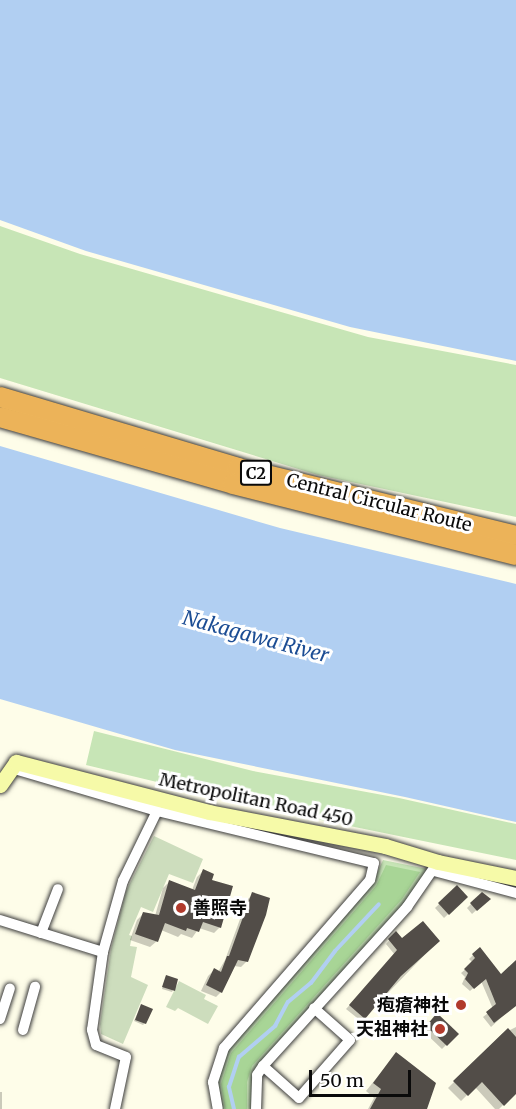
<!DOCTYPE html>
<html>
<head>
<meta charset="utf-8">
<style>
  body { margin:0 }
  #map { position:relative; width:516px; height:1109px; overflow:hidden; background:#fefde9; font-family:Merriweather,"Noto Sans JP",serif }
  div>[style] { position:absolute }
  .green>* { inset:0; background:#c7e5b6 }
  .forest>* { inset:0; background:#a8d596 }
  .cemetery>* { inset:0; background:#cdddbd }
  .water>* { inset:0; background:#b1cff2 }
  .shadow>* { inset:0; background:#0003 }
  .stream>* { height:4px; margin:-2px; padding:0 2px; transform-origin:2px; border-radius:2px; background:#b1cff2 }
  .building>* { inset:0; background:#524d48 }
  .roads { filter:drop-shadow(0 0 2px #3d3d3d) drop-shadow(0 0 2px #3d3d3d) }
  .minor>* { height:10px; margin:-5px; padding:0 5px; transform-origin:5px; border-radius:5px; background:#fff }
  .secondary>* { height:15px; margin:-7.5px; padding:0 7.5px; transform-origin:7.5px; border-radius:7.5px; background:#f6faa8 }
  .motorway>* { height:20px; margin:-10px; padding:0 10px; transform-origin:10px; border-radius:10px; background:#ecb359 }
  .dots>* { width:16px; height:16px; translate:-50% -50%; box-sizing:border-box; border:3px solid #fff; border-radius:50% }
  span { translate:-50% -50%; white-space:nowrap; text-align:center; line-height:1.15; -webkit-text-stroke:6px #fff; paint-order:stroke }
  .shield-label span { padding:2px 4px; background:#fff; border:2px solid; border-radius:4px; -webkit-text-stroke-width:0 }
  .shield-label { font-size:16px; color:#0a0a0a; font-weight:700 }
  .street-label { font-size:18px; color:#0a0a0a }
  .poi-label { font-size:18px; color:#0a0a0a; font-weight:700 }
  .left { translate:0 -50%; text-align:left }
  .right { translate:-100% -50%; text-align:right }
  .water-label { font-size:20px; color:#1c4d94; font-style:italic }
  .scale { position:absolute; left:309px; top:1070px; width:102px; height:27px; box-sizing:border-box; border:3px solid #0a0a0a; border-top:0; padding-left:8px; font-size:18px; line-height:21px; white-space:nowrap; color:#0a0a0a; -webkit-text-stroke:4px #fff; paint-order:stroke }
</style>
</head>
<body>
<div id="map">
  <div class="green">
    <div style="clip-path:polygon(0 226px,80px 254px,368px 337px,516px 365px,516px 517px,318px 475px,0 378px)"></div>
    <div style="clip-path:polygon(94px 731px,253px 771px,399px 798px,516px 824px,516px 860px,291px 814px,86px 765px)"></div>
    <div style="clip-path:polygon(383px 860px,427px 869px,408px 900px,257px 1068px,251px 1109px,221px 1109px,216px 1083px,227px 1050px,372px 884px)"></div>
  </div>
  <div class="forest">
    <div style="clip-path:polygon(386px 865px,420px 872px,402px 899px,252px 1066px,247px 1082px,247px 1109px,225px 1109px,221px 1084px,231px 1053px,376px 886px)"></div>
  </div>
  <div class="cemetery">
    <div style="clip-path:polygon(154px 836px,203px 859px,193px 883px,169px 874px,153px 912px,141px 907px,129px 935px,132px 936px,130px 946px,137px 947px,131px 977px,148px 985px,123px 1044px,101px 1034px,100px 1024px,111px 949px,126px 891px)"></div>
    <div style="clip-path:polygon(179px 981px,206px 995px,204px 999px,218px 1006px,208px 1024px,178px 1008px,175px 1011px,166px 1007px)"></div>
  </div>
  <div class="water">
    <div style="clip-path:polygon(0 0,516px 0,516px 361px,350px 327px,86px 251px,0 220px)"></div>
    <div style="clip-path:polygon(0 446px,280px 528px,516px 584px,516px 822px,405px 797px,175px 750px,0 699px)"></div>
  </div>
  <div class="shadow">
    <div style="clip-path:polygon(203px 871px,210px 881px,220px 927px,214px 933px,199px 928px,192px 938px,181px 934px,178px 937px,161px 930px,157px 941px,150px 947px,130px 940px,137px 920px,143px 914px,155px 916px,163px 888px,169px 882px,192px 890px,197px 877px)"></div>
    <div style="clip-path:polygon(457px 887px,466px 897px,444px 918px,435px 908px)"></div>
    <div style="clip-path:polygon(482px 893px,489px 899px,472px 914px,467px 908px)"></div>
    <div style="clip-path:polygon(253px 894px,247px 961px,241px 967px,234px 966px,222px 991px,216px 997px,201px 991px,208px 976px,214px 970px,218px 972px,225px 960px,247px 900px)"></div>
    <div style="clip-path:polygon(396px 933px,402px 940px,438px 941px,361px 1021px,346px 1009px,395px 955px,386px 944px)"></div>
    <div style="clip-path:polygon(479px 949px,501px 976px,516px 962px,516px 1004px,491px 1027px,483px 1017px,493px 1009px,481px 981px,470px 991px,462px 984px,465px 977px,461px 973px,473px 963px,469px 959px)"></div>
    <div style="clip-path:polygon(166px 977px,177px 980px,172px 992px,162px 989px)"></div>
    <div style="clip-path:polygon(140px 1008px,145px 1023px,143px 1025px,134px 1021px)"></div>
    <div style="clip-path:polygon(437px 1015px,457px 1034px,442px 1049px,423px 1031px)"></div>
    <div style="clip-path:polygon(516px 1027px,516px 1092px,499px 1109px,495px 1109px,475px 1087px,461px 1101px,448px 1088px,502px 1034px)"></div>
    <div style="clip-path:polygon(396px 1054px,426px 1109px,368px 1109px,374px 1098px,366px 1091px)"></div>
    <div style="clip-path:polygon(0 1092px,2px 1092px,2px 1109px,0 1109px)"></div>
  </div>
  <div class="stream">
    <div style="left:234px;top:1109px;width:23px;rotate:-103deg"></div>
    <div style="left:229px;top:1087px;width:32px;rotate:-72deg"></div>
    <div style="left:239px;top:1057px;width:48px;rotate:-40.7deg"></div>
    <div style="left:275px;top:1026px;width:27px;rotate:-62deg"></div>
    <div style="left:288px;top:1002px;width:30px;rotate:-40deg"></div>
    <div style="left:311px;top:983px;width:40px;rotate:-53deg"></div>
    <div style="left:335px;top:951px;width:64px;rotate:-46.9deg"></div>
  </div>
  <div class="building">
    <div style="clip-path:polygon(203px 869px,214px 874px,212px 880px,233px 886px,221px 928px,203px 922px,199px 932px,187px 928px,186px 931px,165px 923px,158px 942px,135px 934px,143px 912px,159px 915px,169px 880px,195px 890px)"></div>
    <div style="clip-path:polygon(457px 885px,468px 897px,449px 915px,438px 903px)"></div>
    <div style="clip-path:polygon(252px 892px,270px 898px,266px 915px,248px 962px,238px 960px,222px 993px,206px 985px,214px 968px,221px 972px,227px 956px,229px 956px)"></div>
    <div style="clip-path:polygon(482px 892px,491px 899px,477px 911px,470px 903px)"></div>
    <div style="clip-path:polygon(423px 921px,440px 941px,401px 976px,365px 1019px,349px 1005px,397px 950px,388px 939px,396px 931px,402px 938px)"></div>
    <div style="clip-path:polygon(480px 947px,501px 974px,516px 960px,516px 1006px,494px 1023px,486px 1012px,496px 1004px,486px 979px,474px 989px,465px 979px,468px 973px,464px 969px,475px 958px,472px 954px)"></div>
    <div style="clip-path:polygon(166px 975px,178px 979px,175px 991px,162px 987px)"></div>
    <div style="clip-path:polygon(141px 1004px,153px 1009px,146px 1024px,135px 1020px)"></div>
    <div style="clip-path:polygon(437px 1013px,459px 1034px,447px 1046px,426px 1026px)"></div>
    <div style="clip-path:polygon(508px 1028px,516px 1037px,516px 1094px,504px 1106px,482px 1082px,468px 1096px,453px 1081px)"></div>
    <div style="clip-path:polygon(396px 1052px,436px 1083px,427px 1109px,370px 1109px,381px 1089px,373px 1083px)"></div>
  </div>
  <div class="roads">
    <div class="minor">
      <div style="left:11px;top:768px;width:152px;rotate:16.4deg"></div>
      <div style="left:157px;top:811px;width:223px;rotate:13.5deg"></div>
      <div style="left:374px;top:863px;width:17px;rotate:103deg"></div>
      <div style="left:370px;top:880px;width:223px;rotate:131deg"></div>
      <div style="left:224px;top:1048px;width:36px;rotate:108deg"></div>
      <div style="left:213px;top:1082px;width:27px;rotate:80deg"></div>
      <div style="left:434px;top:871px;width:85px;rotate:15deg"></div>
      <div style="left:0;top:920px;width:108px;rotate:17.3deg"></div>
      <div style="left:41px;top:933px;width:47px;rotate:-68.9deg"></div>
      <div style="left:0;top:1019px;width:32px;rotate:-72deg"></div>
      <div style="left:23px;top:1030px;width:45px;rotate:-74.4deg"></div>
      <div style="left:263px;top:1066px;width:48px;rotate:41.6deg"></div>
      <div style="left:299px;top:1098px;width:77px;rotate:-48.7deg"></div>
      <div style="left:350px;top:1040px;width:48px;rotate:-138.4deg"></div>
      <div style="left:115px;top:1109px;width:53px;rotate:-78.1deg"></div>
      <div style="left:126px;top:1057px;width:32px;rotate:-158deg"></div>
      <div style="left:96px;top:1045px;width:16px;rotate:-105deg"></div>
      <div style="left:92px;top:1030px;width:79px;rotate:-82deg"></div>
      <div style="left:103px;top:952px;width:74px;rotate:-74.3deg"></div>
      <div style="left:123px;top:881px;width:78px;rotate:-64.1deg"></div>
      <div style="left:256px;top:1109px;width:34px;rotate:-88deg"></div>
      <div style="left:257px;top:1075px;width:11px;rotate:-56deg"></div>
      <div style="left:263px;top:1066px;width:215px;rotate:-47.8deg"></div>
      <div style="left:407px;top:907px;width:55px;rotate:-55.4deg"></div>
    </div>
    <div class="secondary">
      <div style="left:0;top:785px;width:28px;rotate:-55deg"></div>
      <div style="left:16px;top:762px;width:199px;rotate:14.5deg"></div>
      <div style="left:209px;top:812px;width:179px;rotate:10.9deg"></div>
      <div style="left:385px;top:846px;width:55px;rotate:16.8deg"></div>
      <div style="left:438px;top:862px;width:80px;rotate:11.6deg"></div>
    </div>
    <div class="motorway">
      <div style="left:0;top:397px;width:248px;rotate:16.6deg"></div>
      <div style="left:238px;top:468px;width:286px;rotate:13.7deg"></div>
      <div style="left:0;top:417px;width:242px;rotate:16deg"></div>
      <div style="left:233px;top:484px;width:292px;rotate:14.1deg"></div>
    </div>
  </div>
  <div class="dots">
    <div style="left:181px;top:908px;background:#b13a2c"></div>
    <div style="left:461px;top:1005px;background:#b13a2c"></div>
    <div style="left:440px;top:1029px;background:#b13a2c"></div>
  </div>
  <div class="shield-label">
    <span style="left:256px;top:473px">C2</span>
  </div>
  <div class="street-label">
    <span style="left:379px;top:503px;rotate:14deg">Central Circular Route</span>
    <span style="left:256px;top:800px;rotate:12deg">Metropolitan Road 450</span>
  </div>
  <div class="poi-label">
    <span class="left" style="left:193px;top:908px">善照寺</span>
    <span class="right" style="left:449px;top:1005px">疱瘡神社</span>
    <span class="right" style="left:428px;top:1029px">天祖神社</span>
  </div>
  <div class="water-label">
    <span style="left:256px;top:636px;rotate:15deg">Nakagawa River</span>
  </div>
  <div class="scale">50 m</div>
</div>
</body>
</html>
